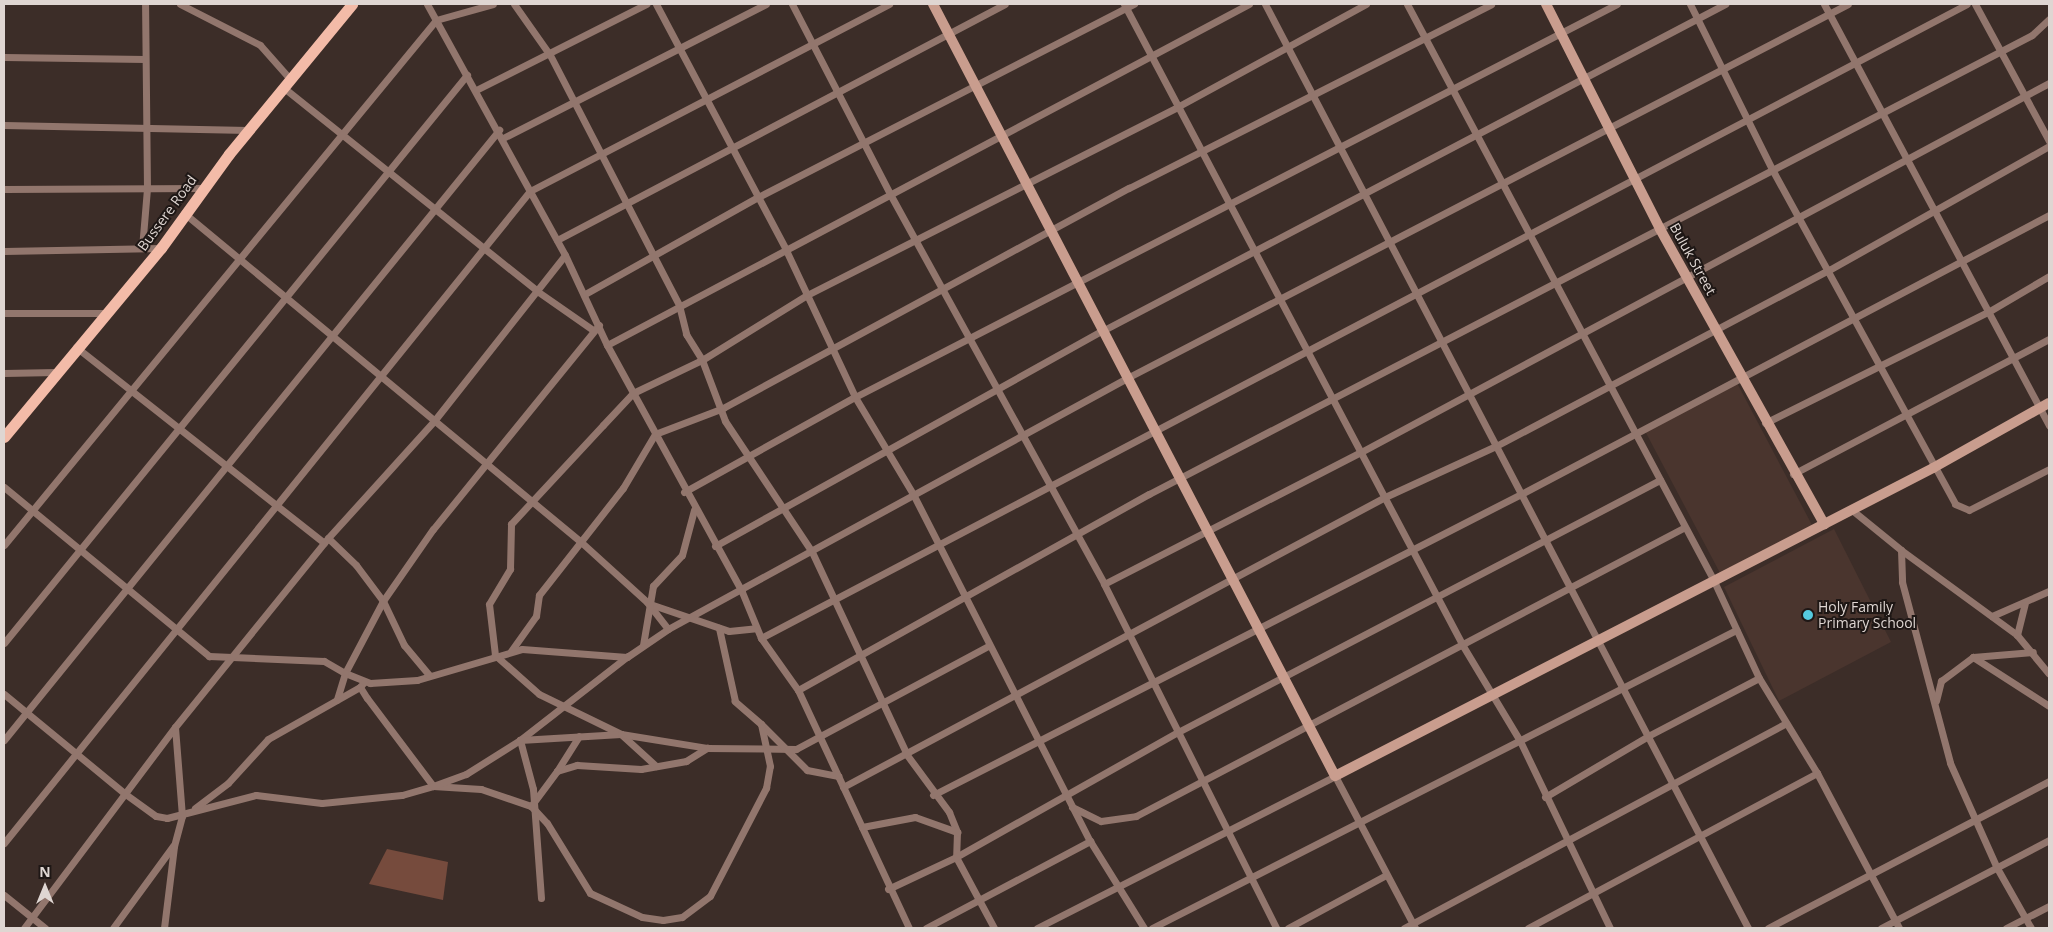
<!DOCTYPE html>
<html>
<head>
<meta charset="utf-8">
<style>
  body { margin:0 }
  #map { position:relative; width:2053px; height:932px; overflow:hidden; background:#3c2d28; font-family:"Open Sans",sans-serif }
  div>[style] { position:absolute }
  .built>* { inset:0; background:#4a352e }
  .green>* { inset:0; background:#764b3d }
  .street>* { height:7px; margin:-3.5px; padding:0 3.5px; transform-origin:3.5px; border-radius:3.5px; background:#92766d }
  .secondary>* { height:10px; margin:-5px; padding:0 5px; transform-origin:5px; border-radius:5px; background:#c99d8e }
  .primary>* { height:11px; margin:-5.5px; padding:0 5.5px; transform-origin:5.5px; border-radius:5.5px; background:#f3bba8 }
  .dots>* { width:14px; height:14px; translate:-50% -50%; box-sizing:border-box; border:2px solid #1e1715; border-radius:50% }
  span { translate:-50% -50%; white-space:nowrap; text-align:center; line-height:1.15; -webkit-text-stroke:4px #1e1715; paint-order:stroke }
  .street-label { font-size:14px; color:#dfd6d2 }
  .poi-label { font-size:14px; color:#dfd6d2 }
  .left { translate:0 -50%; text-align:left }
  .frame { position:absolute; inset:0; border:5px solid #dfd6d2; pointer-events:none }
  .north { position:absolute; left:20px; top:862px; width:50px; height:50px; -webkit-text-stroke:4px #1e1715; paint-order:stroke; rotate:0deg; font-size:14px; font-weight:700; line-height:20px; text-align:center; color:#dfd6d2 }
  .north::after { content:''; display:block; margin:auto; width:18px; height:22px; background:#dfd6d2; clip-path:polygon(50% 0,100% 100%,50% 72%,0 100%) }
</style>
</head>
<body>
<div id="map">
  <div class="built">
    <div style="clip-path:polygon(1737px 383px,1812px 525px,1720px 573px,1645px 431px)"></div>
    <div style="clip-path:polygon(1834px 529px,1891px 642px,1779px 701px,1724px 587px)"></div>
  </div>
  <div class="green">
    <div style="clip-path:polygon(387px 849px,448px 862px,443px 900px,369px 884px)"></div>
  </div>
  <div class="street">
    <div style="left:180px;top:4px;width:90px;rotate:27.1deg"></div>
    <div style="left:260px;top:45px;width:47px;rotate:48.5deg"></div>
    <div style="left:427px;top:4px;width:286px;rotate:61.2deg"></div>
    <div style="left:565px;top:255px;width:99px;rotate:65deg"></div>
    <div style="left:607px;top:345px;width:281px;rotate:61.3deg"></div>
    <div style="left:742px;top:592px;width:50px;rotate:67.6deg"></div>
    <div style="left:761px;top:638px;width:64px;rotate:54.6deg"></div>
    <div style="left:798px;top:690px;width:263px;rotate:65deg"></div>
    <div style="left:514px;top:4px;width:62px;rotate:54.8deg"></div>
    <div style="left:550px;top:55px;width:281px;rotate:62.7deg"></div>
    <div style="left:679px;top:305px;width:30px;rotate:76deg"></div>
    <div style="left:686px;top:334px;width:31px;rotate:58deg"></div>
    <div style="left:702px;top:360px;width:65px;rotate:69.3deg"></div>
    <div style="left:725px;top:421px;width:157px;rotate:56.4deg"></div>
    <div style="left:812px;top:552px;width:224px;rotate:64.9deg"></div>
    <div style="left:907px;top:755px;width:71px;rotate:53.6deg"></div>
    <div style="left:949px;top:812px;width:22px;rotate:68deg"></div>
    <div style="left:957px;top:832px;width:25px;rotate:92deg"></div>
    <div style="left:956px;top:857px;width:81px;rotate:61.8deg"></div>
    <div style="left:656px;top:4px;width:276px;rotate:62.1deg"></div>
    <div style="left:785px;top:248px;width:165px;rotate:64.8deg"></div>
    <div style="left:855px;top:397px;width:113px;rotate:59.1deg"></div>
    <div style="left:913px;top:494px;width:390px;rotate:63deg"></div>
    <div style="left:1090px;top:841px;width:102px;rotate:58.2deg"></div>
    <div style="left:792px;top:4px;width:214px;rotate:62.7deg"></div>
    <div style="left:890px;top:194px;width:445px;rotate:61.2deg"></div>
    <div style="left:1104px;top:584px;width:385px;rotate:63.4deg"></div>
    <div style="left:1124px;top:4px;width:726px;rotate:62.16deg"></div>
    <div style="left:1463px;top:646px;width:111px;rotate:59deg"></div>
    <div style="left:1520px;top:741px;width:208px;rotate:64.3deg"></div>
    <div style="left:1265px;top:4px;width:1043px;rotate:62.4deg"></div>
    <div style="left:1407px;top:4px;width:651px;rotate:61.98deg"></div>
    <div style="left:1713px;top:579px;width:109px;rotate:65.1deg"></div>
    <div style="left:1759px;top:678px;width:111px;rotate:58.6deg"></div>
    <div style="left:1817px;top:773px;width:175px;rotate:62.1deg"></div>
    <div style="left:1690px;top:4px;width:186px;rotate:63.6deg"></div>
    <div style="left:1773px;top:171px;width:379px;rotate:61.3deg"></div>
    <div style="left:1955px;top:504px;width:15px;rotate:23deg"></div>
    <div style="left:1969px;top:510px;width:90px;rotate:-27.1deg"></div>
    <div style="left:1824px;top:4px;width:478px;rotate:61.9deg"></div>
    <div style="left:1975px;top:4px;width:156px;rotate:61.6deg"></div>
    <div style="left:4px;top:57px;width:141px;rotate:0.8deg"></div>
    <div style="left:284px;top:88px;width:324px;rotate:38.7deg"></div>
    <div style="left:537px;top:291px;width:68px;rotate:34.9deg"></div>
    <div style="left:476px;top:90px;width:191px;rotate:-26.8deg"></div>
    <div style="left:4px;top:125px;width:244px;rotate:1.2deg"></div>
    <div style="left:503px;top:138px;width:295px;rotate:-27deg"></div>
    <div style="left:4px;top:189px;width:199px;rotate:-0.3deg"></div>
    <div style="left:184px;top:213px;width:516px;rotate:39.65deg"></div>
    <div style="left:581px;top:542px;width:89px;rotate:42.3deg"></div>
    <div style="left:647px;top:602px;width:34px;rotate:52deg"></div>
    <div style="left:557px;top:240px;width:506px;rotate:-27.78deg"></div>
    <div style="left:142px;top:248px;width:59px;rotate:-85.2deg"></div>
    <div style="left:147px;top:189px;width:185px;rotate:-90.6deg"></div>
    <div style="left:4px;top:251px;width:157px;rotate:-1.1deg"></div>
    <div style="left:585px;top:294px;width:198px;rotate:-29.3deg"></div>
    <div style="left:758px;top:197px;width:423px;rotate:-27.2deg"></div>
    <div style="left:4px;top:313px;width:101px"></div>
    <div style="left:599px;top:325px;width:263px;rotate:129.1deg"></div>
    <div style="left:433px;top:529px;width:88px;rotate:124.8deg"></div>
    <div style="left:383px;top:601px;width:81px;rotate:117.8deg"></div>
    <div style="left:345px;top:673px;width:27px;rotate:22deg"></div>
    <div style="left:370px;top:683px;width:47px;rotate:-3.7deg"></div>
    <div style="left:417px;top:680px;width:109px;rotate:-16.4deg"></div>
    <div style="left:522px;top:649px;width:105px;rotate:4.4deg"></div>
    <div style="left:627px;top:657px;width:50px;rotate:-34.3deg"></div>
    <div style="left:668px;top:629px;width:523px;rotate:-28.67deg"></div>
    <div style="left:1127px;top:378px;width:812px;rotate:-27.42deg"></div>
    <div style="left:607px;top:345px;width:727px;rotate:-27.98deg"></div>
    <div style="left:76px;top:347px;width:316px;rotate:38.3deg"></div>
    <div style="left:4px;top:373px;width:52px;rotate:-1.1deg"></div>
    <div style="left:1765px;top:423px;width:249px;rotate:-26.5deg"></div>
    <div style="left:1988px;top:312px;width:71px;rotate:-30.5deg"></div>
    <div style="left:1793px;top:474px;width:289px;rotate:-27.8deg"></div>
    <div style="left:4px;top:487px;width:266px;rotate:39.5deg"></div>
    <div style="left:209px;top:656px;width:115px;rotate:2.5deg"></div>
    <div style="left:324px;top:661px;width:24px;rotate:30deg"></div>
    <div style="left:345px;top:673px;width:28px;rotate:107deg"></div>
    <div style="left:684px;top:492px;width:196px;rotate:-29.1deg"></div>
    <div style="left:855px;top:397px;width:857px;rotate:-27.28deg"></div>
    <div style="left:1852px;top:510px;width:63px;rotate:39.2deg"></div>
    <div style="left:1901px;top:550px;width:32px;rotate:88deg"></div>
    <div style="left:1902px;top:582px;width:187px;rotate:75.1deg"></div>
    <div style="left:1950px;top:763px;width:115px;rotate:65.9deg"></div>
    <div style="left:1997px;top:868px;width:69px;rotate:60.5deg"></div>
    <div style="left:328px;top:538px;width:39px;rotate:44deg"></div>
    <div style="left:356px;top:565px;width:45px;rotate:53.1deg"></div>
    <div style="left:383px;top:601px;width:49px;rotate:64.5deg"></div>
    <div style="left:404px;top:645px;width:39px;rotate:50deg"></div>
    <div style="left:4px;top:545px;width:680px;rotate:-50.55deg"></div>
    <div style="left:436px;top:20px;width:59px;rotate:-15.7deg"></div>
    <div style="left:715px;top:546px;width:443px;rotate:-29.1deg"></div>
    <div style="left:1102px;top:331px;width:704px;rotate:-27.69deg"></div>
    <div style="left:1901px;top:550px;width:144px;rotate:36.2deg"></div>
    <div style="left:2017px;top:635px;width:50px;rotate:50.6deg"></div>
    <div style="left:1104px;top:584px;width:289px;rotate:-27.2deg"></div>
    <div style="left:1361px;top:452px;width:781px;rotate:-28.21deg"></div>
    <div style="left:650px;top:604px;width:83px;rotate:18.9deg"></div>
    <div style="left:729px;top:631px;width:27px;rotate:-6deg"></div>
    <div style="left:1992px;top:616px;width:62px;rotate:-23.7deg"></div>
    <div style="left:2017px;top:635px;width:32px;rotate:-76deg"></div>
    <div style="left:761px;top:638px;width:1362px;rotate:-27.73deg"></div>
    <div style="left:4px;top:643px;width:733px;rotate:-50.82deg"></div>
    <div style="left:643px;top:645px;width:60px;rotate:-80.4deg"></div>
    <div style="left:653px;top:586px;width:42px;rotate:-46.9deg"></div>
    <div style="left:682px;top:555px;width:47px;rotate:-75.1deg"></div>
    <div style="left:511px;top:651px;width:43px;rotate:-54.5deg"></div>
    <div style="left:536px;top:616px;width:21px;rotate:-82deg"></div>
    <div style="left:539px;top:595px;width:136px;rotate:-51.9deg"></div>
    <div style="left:623px;top:488px;width:63px;rotate:-59.3deg"></div>
    <div style="left:655px;top:434px;width:73px;rotate:-20.9deg"></div>
    <div style="left:723px;top:408px;width:462px;rotate:-28.5deg"></div>
    <div style="left:1129px;top:188px;width:406px;rotate:-26.9deg"></div>
    <div style="left:1973px;top:657px;width:60px;rotate:-4.8deg"></div>
    <div style="left:364px;top:682px;width:6px;rotate:129deg"></div>
    <div style="left:360px;top:687px;width:13px;rotate:58deg"></div>
    <div style="left:367px;top:698px;width:110px;rotate:53.1deg"></div>
    <div style="left:433px;top:786px;width:48px;rotate:3.6deg"></div>
    <div style="left:481px;top:789px;width:53px;rotate:18.8deg"></div>
    <div style="left:531px;top:806px;width:44px;rotate:-53.4deg"></div>
    <div style="left:557px;top:771px;width:21px;rotate:-17deg"></div>
    <div style="left:577px;top:765px;width:64px;rotate:3.6deg"></div>
    <div style="left:641px;top:769px;width:46px;rotate:-10.1deg"></div>
    <div style="left:686px;top:761px;width:25px;rotate:-32deg"></div>
    <div style="left:707px;top:748px;width:89px;rotate:0.6deg"></div>
    <div style="left:796px;top:749px;width:218px;rotate:-28.2deg"></div>
    <div style="left:798px;top:690px;width:402px;rotate:-29.2deg"></div>
    <div style="left:1149px;top:494px;width:995px;rotate:-27.47deg"></div>
    <div style="left:2032px;top:35px;width:23px;rotate:-43deg"></div>
    <div style="left:4px;top:694px;width:156px;rotate:39.5deg"></div>
    <div style="left:124px;top:793px;width:39px;rotate:36deg"></div>
    <div style="left:156px;top:816px;width:11px;rotate:10deg"></div>
    <div style="left:167px;top:818px;width:92px;rotate:-14.5deg"></div>
    <div style="left:256px;top:795px;width:66px;rotate:6.9deg"></div>
    <div style="left:322px;top:803px;width:80px;rotate:-5.7deg"></div>
    <div style="left:402px;top:795px;width:32px;rotate:-16deg"></div>
    <div style="left:433px;top:786px;width:35px;rotate:-20deg"></div>
    <div style="left:466px;top:774px;width:64px;rotate:-32.2deg"></div>
    <div style="left:520px;top:740px;width:137px;rotate:-37.9deg"></div>
    <div style="left:1936px;top:701px;width:21px;rotate:-76deg"></div>
    <div style="left:1941px;top:681px;width:40px;rotate:-37deg"></div>
    <div style="left:1973px;top:657px;width:90px;rotate:32.8deg"></div>
    <div style="left:761px;top:724px;width:65px;rotate:45deg"></div>
    <div style="left:807px;top:770px;width:32px;rotate:11deg"></div>
    <div style="left:4px;top:740px;width:786px;rotate:-50.94deg"></div>
    <div style="left:656px;top:766px;width:47px;rotate:-137.6deg"></div>
    <div style="left:621px;top:734px;width:91px;rotate:-154deg"></div>
    <div style="left:539px;top:694px;width:59px;rotate:-138.4deg"></div>
    <div style="left:495px;top:655px;width:51px;rotate:-96.7deg"></div>
    <div style="left:489px;top:604px;width:41px;rotate:-59deg"></div>
    <div style="left:510px;top:569px;width:45px;rotate:-88.7deg"></div>
    <div style="left:511px;top:524px;width:135px;rotate:-47.1deg"></div>
    <div style="left:603px;top:425px;width:44px;rotate:-46.8deg"></div>
    <div style="left:633px;top:393px;width:76px;rotate:-25.6deg"></div>
    <div style="left:702px;top:360px;width:123px;rotate:-31.8deg"></div>
    <div style="left:807px;top:295px;width:417px;rotate:-26.9deg"></div>
    <div style="left:1179px;top:106px;width:213px;rotate:-28.6deg"></div>
    <div style="left:557px;top:771px;width:41px;rotate:-57.8deg"></div>
    <div style="left:843px;top:787px;width:615px;rotate:-28.15deg"></div>
    <div style="left:1385px;top:497px;width:122px;rotate:-24.7deg"></div>
    <div style="left:1496px;top:446px;width:377px;rotate:-27.9deg"></div>
    <div style="left:1829px;top:270px;width:253px;rotate:-29.4deg"></div>
    <div style="left:933px;top:795px;width:661px;rotate:-27.11deg"></div>
    <div style="left:1521px;top:494px;width:597px;rotate:-27.85deg"></div>
    <div style="left:1545px;top:797px;width:120px;rotate:-30.6deg"></div>
    <div style="left:1648px;top:736px;width:125px;rotate:-27.6deg"></div>
    <div style="left:531px;top:806px;width:23px;rotate:47deg"></div>
    <div style="left:547px;top:823px;width:82px;rotate:58.4deg"></div>
    <div style="left:590px;top:893px;width:57px;rotate:24.8deg"></div>
    <div style="left:642px;top:917px;width:21px;rotate:8deg"></div>
    <div style="left:663px;top:920px;width:19px;rotate:-9deg"></div>
    <div style="left:682px;top:917px;width:35px;rotate:-37deg"></div>
    <div style="left:710px;top:896px;width:122px;rotate:-62.6deg"></div>
    <div style="left:766px;top:788px;width:22px;rotate:-80deg"></div>
    <div style="left:770px;top:766px;width:43px;rotate:-102.1deg"></div>
    <div style="left:761px;top:724px;width:35px;rotate:-139deg"></div>
    <div style="left:735px;top:701px;width:75px;rotate:-102.4deg"></div>
    <div style="left:1072px;top:807px;width:32px;rotate:26deg"></div>
    <div style="left:1101px;top:821px;width:35px;rotate:-8deg"></div>
    <div style="left:1136px;top:816px;width:620px;rotate:-27.76deg"></div>
    <div style="left:195px;top:808px;width:41px;rotate:-37.1deg"></div>
    <div style="left:228px;top:783px;width:59px;rotate:-47.7deg"></div>
    <div style="left:268px;top:739px;width:106px;rotate:-29.5deg"></div>
    <div style="left:862px;top:827px;width:54px;rotate:-10.7deg"></div>
    <div style="left:915px;top:817px;width:45px;rotate:19.7deg"></div>
    <div style="left:4px;top:843px;width:838px;rotate:-51.11deg"></div>
    <div style="left:530px;top:191px;width:405px;rotate:-27.5deg"></div>
    <div style="left:888px;top:889px;width:75px;rotate:-25.2deg"></div>
    <div style="left:956px;top:857px;width:255px;rotate:-29.4deg"></div>
    <div style="left:1178px;top:732px;width:544px;rotate:-27.6deg"></div>
    <div style="left:4px;top:895px;width:53px;rotate:38.8deg"></div>
    <div style="left:541px;top:898px;width:109px;rotate:-94.2deg"></div>
    <div style="left:533px;top:789px;width:51px;rotate:-104.9deg"></div>
    <div style="left:520px;top:740px;width:101px;rotate:-3.4deg"></div>
    <div style="left:621px;top:734px;width:87px;rotate:9.2deg"></div>
    <div style="left:24px;top:928px;width:251px;rotate:-53.1deg"></div>
    <div style="left:175px;top:727px;width:243px;rotate:-51deg"></div>
    <div style="left:328px;top:538px;width:158px;rotate:-47.8deg"></div>
    <div style="left:434px;top:421px;width:211px;rotate:-51.7deg"></div>
    <div style="left:113px;top:928px;width:102px;rotate:-53.8deg"></div>
    <div style="left:164px;top:928px;width:83px;rotate:-83deg"></div>
    <div style="left:174px;top:846px;width:31px;rotate:-75deg"></div>
    <div style="left:182px;top:816px;width:89px;rotate:-94.5deg"></div>
    <div style="left:926px;top:928px;width:186px;rotate:-27.9deg"></div>
    <div style="left:1037px;top:928px;width:335px;rotate:-27deg"></div>
    <div style="left:1335px;top:776px;width:172px;rotate:62.2deg"></div>
    <div style="left:1152px;top:928px;width:656px;rotate:-27.03deg"></div>
    <div style="left:1288px;top:928px;width:111px;rotate:-28.4deg"></div>
    <div style="left:1404px;top:928px;width:432px;rotate:-28.2deg"></div>
    <div style="left:1528px;top:928px;width:328px;rotate:-28.2deg"></div>
    <div style="left:1768px;top:928px;width:317px;rotate:-27.6deg"></div>
    <div style="left:1881px;top:928px;width:190px;rotate:-27.6deg"></div>
    <div style="left:2006px;top:928px;width:48px;rotate:-27.1deg"></div>
  </div>
  <div class="secondary">
    <div style="left:933px;top:4px;width:870px;rotate:62.49deg"></div>
    <div style="left:1335px;top:776px;width:673px;rotate:-27.25deg"></div>
    <div style="left:1933px;top:468px;width:133px;rotate:-29.3deg"></div>
    <div style="left:1546px;top:4px;width:252px;rotate:63.1deg"></div>
    <div style="left:1660px;top:229px;width:338px;rotate:60.9deg"></div>
  </div>
  <div class="primary">
    <div style="left:4px;top:437px;width:246px;rotate:-50.3deg"></div>
    <div style="left:161px;top:248px;width:116px;rotate:-54.1deg"></div>
    <div style="left:229px;top:154px;width:194px;rotate:-50.6deg"></div>
  </div>
  <div class="dots">
    <div style="left:1808px;top:615px;background:#55cadf"></div>
  </div>
  <div class="street-label">
    <span style="left:167px;top:213px;rotate:-54deg">Bussere Road</span>
    <span style="left:1693px;top:259px;rotate:61deg">Buluk Street</span>
  </div>
  <div class="poi-label">
    <span class="left" style="left:1818px;top:615px">Holy Family<br>Primary School</span>
  </div>
  <div class="frame"></div>
  <div class="north">N</div>
</div>
</body>
</html>
